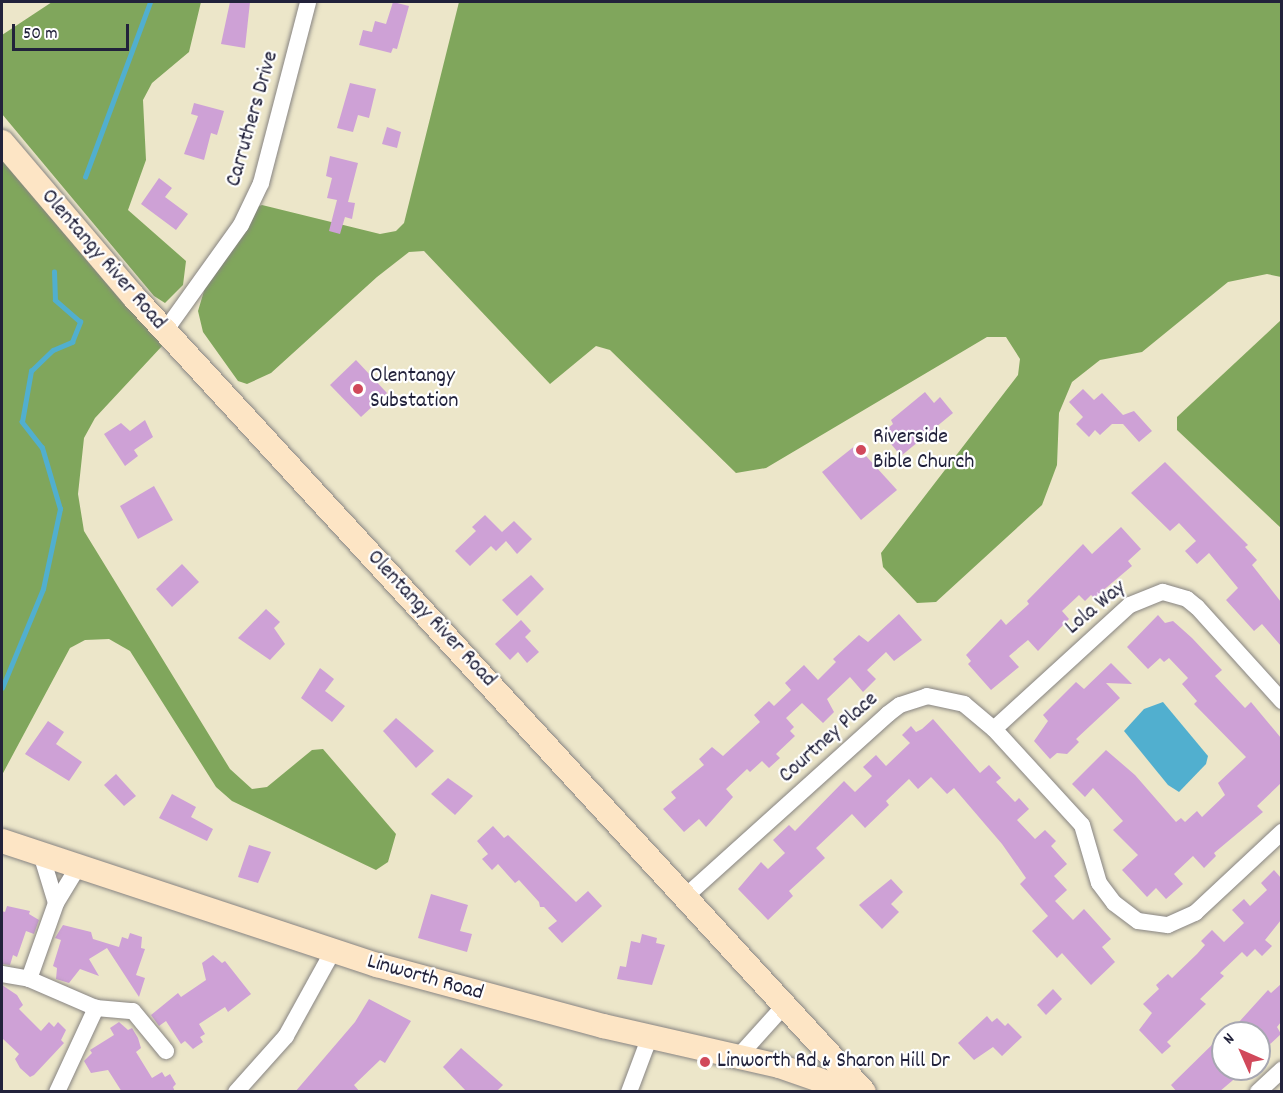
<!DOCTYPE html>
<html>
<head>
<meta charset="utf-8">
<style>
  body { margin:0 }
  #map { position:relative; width:1283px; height:1093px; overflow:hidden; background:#ece6c9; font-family:Dekko,sans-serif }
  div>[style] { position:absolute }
  .forest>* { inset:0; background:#80a65c }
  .water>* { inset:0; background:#51afcf }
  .stream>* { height:4.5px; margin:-2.25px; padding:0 2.25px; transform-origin:2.25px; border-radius:2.25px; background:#51afcf }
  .building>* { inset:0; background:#cea1d6 }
  .roads { filter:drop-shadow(0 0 2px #878482) drop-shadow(0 0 2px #878482) }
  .minor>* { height:16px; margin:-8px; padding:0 8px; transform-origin:8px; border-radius:8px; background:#fff }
  .secondary>* { height:24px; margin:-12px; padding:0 12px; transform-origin:12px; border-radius:12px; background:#fde5c5 }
  .dots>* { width:16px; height:16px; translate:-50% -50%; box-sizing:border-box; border:3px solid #fff; border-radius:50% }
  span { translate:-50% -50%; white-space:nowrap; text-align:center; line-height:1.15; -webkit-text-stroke:4.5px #fff; paint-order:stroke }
  .street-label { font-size:22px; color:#22223b }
  .poi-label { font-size:22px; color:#22223b }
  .left { translate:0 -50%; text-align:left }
  .frame { position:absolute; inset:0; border:3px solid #22223b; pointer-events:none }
  .north { position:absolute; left:1211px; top:1021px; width:60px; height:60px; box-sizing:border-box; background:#fff; border:2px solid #a7a7b1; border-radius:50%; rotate:315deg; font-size:16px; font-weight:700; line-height:24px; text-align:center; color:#22223b }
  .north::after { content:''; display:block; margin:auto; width:21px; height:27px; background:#d1495b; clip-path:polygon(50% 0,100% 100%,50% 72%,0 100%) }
  .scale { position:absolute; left:12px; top:24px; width:117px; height:27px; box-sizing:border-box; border:3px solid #22223b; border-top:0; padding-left:8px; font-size:18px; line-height:21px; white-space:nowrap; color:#22223b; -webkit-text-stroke:4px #fff; paint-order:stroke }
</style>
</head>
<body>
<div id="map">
  <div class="forest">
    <div style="clip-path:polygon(52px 2px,201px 2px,189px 52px,152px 83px,143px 100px,146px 160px,128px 210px,186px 261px,183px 285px,165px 303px,154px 296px,2px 114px,2px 35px)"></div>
    <div style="clip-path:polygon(459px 2px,1281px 2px,1281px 277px,1267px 274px,1228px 282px,1142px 352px,1100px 360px,1072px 382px,1059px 413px,1057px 465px,1042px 505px,936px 602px,917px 603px,883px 567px,881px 553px,1018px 375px,1020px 359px,1006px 337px,987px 337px,766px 468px,736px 473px,610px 350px,596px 346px,550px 384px,424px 251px,409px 252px,377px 277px,271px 373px,247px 384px,238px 381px,203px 332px,198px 311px,210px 271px,253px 208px,262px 205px,380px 234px,396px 231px,404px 223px)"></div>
    <div style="clip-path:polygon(2px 156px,163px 345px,95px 418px,84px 438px,78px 494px,84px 531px,230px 769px,252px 789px,267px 787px,312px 750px,323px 749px,396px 834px,388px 862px,376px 870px,232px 801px,216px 787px,130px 651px,109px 639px,85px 640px,70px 648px,2px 775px)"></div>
    <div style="clip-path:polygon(1281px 320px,1281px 528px,1177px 430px,1177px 417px)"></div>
  </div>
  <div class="water">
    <div style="clip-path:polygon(1163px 702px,1208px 756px,1206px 764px,1179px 792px,1168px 785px,1124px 731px,1144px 709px)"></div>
  </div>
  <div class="stream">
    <div style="left:85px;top:177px;width:187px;rotate:-69.6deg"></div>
    <div style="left:2px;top:688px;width:107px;rotate:-67.5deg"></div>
    <div style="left:43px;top:589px;width:82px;rotate:-78deg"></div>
    <div style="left:60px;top:509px;width:64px;rotate:-106.4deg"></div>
    <div style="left:42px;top:448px;width:33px;rotate:-128deg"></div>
    <div style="left:22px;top:422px;width:52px;rotate:-80deg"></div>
    <div style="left:31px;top:371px;width:30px;rotate:-44deg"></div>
    <div style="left:53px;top:350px;width:21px;rotate:-23deg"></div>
    <div style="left:72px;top:342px;width:22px;rotate:-68deg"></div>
    <div style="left:80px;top:322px;width:33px;rotate:-139deg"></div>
    <div style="left:55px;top:300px;width:28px;rotate:-92deg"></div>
  </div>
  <div class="building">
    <div style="clip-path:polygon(230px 2px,250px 2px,245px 48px,221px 44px)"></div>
    <div style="clip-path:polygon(393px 2px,409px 6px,397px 49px,393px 48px,391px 53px,359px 45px,363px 30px,372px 32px,375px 21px,386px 24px)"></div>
    <div style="clip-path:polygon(350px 83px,376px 89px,369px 118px,358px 115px,353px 132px,337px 128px)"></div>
    <div style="clip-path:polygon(194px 103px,224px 111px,217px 135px,211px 133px,204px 160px,184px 154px,198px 116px,191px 114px)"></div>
    <div style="clip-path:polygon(387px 127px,401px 132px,397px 148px,382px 144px)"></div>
    <div style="clip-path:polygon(330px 156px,358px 163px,348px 202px,355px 203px,352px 219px,345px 217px,340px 234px,329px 231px,337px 200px,327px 198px,332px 178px,326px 176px)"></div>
    <div style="clip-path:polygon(159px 178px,172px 188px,165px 197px,188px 214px,176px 230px,141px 204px)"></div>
    <div style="clip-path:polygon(356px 360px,387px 393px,361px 417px,330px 385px)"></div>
    <div style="clip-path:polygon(1083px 389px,1094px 400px,1102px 393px,1123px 415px,1134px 411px,1152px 431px,1139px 442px,1123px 424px,1112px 424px,1100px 435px,1095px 430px,1089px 437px,1076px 424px,1083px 417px,1069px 402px)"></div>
    <div style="clip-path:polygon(925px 392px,934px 403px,940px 397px,953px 413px,901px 456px,882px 433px,893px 424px,891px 420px)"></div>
    <div style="clip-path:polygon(145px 420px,153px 437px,134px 450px,138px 456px,125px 466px,104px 434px,121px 423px,130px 431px)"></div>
    <div style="clip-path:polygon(856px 445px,897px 490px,861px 520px,822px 472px)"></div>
    <div style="clip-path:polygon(1165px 462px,1248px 545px,1245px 547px,1257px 560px,1252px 565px,1281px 602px,1281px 646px,1262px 624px,1254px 631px,1226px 600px,1238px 588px,1209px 553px,1197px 564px,1185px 551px,1196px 541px,1179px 523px,1170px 531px,1131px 493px)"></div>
    <div style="clip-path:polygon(154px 486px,173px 520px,138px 539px,120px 506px)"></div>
    <div style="clip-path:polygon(485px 515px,502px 532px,514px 521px,532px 539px,517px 554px,506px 541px,496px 551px,491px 546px,470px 566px,455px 551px,476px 531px,472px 527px)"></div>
    <div style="clip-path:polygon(1121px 527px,1141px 549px,1128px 561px,1132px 566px,1094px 598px,1091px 595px,1085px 601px,1079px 595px,1062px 611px,1069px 619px,1038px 651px,1028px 640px,1009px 656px,1019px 667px,991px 690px,968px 664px,971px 661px,966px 655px,1001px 619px,1006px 625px,1029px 604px,1027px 601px,1083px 544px,1092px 554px)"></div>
    <div style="clip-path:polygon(182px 564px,199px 582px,172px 607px,156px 589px)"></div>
    <div style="clip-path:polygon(531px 575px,544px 589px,517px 616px,502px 600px)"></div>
    <div style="clip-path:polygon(266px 609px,280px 622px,274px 628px,285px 644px,270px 660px,238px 638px)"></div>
    <div style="clip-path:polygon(899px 614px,922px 640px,894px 661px,886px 652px,867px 670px,876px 679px,863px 692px,850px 677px,827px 699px,834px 712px,823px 723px,802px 703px,786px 718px,794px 727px,790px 731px,795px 736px,776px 754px,780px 758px,769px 768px,762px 761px,750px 772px,747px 769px,726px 789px,733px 797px,706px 827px,699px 819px,684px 832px,663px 809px,676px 798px,671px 792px,704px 765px,699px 759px,712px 747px,723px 756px,760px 722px,754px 715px,769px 701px,774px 706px,791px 690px,785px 683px,804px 665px,818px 680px,836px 662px,833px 659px,859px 635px,868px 642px)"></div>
    <div style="clip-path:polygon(1158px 615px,1165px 623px,1173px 621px,1192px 638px,1222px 670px,1215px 676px,1245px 708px,1251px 702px,1281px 738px,1281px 783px,1257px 806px,1263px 812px,1214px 853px,1216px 856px,1204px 868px,1193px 856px,1174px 874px,1183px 884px,1166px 899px,1156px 888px,1147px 897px,1122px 870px,1138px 855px,1113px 830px,1123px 821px,1093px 788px,1085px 797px,1072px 784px,1106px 750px,1135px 775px,1176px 822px,1181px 818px,1185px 822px,1197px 811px,1202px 817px,1225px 795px,1218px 783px,1246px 757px,1194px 704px,1197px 701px,1182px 684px,1188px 678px,1169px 658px,1164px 662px,1160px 658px,1148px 669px,1127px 647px)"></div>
    <div style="clip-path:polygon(521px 620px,531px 631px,525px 637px,539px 652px,527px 663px,518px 652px,510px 660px,495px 644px)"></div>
    <div style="clip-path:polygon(1111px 663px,1132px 684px,1106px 683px,1120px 698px,1076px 739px,1079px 742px,1067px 754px,1057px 753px,1050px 759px,1034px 741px,1048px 721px,1043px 715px,1076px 682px,1084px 689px)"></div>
    <div style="clip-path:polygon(320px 668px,334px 679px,325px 691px,345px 706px,332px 722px,301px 698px)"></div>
    <div style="clip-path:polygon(396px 718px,434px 751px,416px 768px,383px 731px)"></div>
    <div style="clip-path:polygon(933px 719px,980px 773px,989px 765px,1001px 778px,996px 782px,1015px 802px,1019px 798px,1029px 809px,1017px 820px,1035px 839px,1045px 830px,1056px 841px,1051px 846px,1067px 864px,1054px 876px,1067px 890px,1055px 901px,1073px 920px,1084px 909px,1111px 939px,1102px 947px,1115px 962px,1091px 985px,1062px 953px,1057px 958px,1032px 931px,1048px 916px,1020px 884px,1026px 878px,1002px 844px,954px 788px,947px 794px,931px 777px,918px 789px,909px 779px,886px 801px,889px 805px,865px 828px,852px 814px,816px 848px,825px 858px,789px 891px,793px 896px,768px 920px,738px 889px,761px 862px,768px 869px,785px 853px,773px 840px,789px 825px,795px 831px,844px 781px,855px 792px,872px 776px,863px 767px,876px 755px,886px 766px,910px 743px,902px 735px,911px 726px,916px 732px,922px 729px)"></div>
    <div style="clip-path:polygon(48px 721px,64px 732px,56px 744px,82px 762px,69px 781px,25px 754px)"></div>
    <div style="clip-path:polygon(116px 774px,136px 796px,124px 806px,104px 785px)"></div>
    <div style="clip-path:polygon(448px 778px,473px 796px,455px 815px,431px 794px)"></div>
    <div style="clip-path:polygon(172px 794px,196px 807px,191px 817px,213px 829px,207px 841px,159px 818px)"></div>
    <div style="clip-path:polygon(493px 826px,504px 838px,508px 835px,576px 902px,588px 891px,602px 906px,562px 943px,548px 928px,557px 921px,544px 907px,540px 907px,539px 902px,519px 880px,515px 883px,498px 864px,492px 870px,482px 859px,488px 854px,477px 841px)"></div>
    <div style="clip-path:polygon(249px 845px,271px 852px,258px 883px,238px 877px)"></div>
    <div style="clip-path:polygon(1274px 870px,1281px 878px,1281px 920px,1265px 940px,1272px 946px,1262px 956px,1255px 949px,1247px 957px,1242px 952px,1220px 973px,1224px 976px,1200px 999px,1206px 1004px,1167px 1042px,1171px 1046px,1162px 1054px,1139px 1030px,1152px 1013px,1143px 1004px,1159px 989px,1156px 985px,1168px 974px,1172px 978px,1197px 954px,1205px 945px,1201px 941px,1212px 930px,1224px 942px,1244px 923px,1232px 910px,1244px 899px,1250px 906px,1267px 890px,1261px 883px)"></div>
    <div style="clip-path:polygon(891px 879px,903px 892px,891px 904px,899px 912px,882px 929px,859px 905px)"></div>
    <div style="clip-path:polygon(431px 894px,468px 905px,460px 931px,472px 934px,467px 952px,418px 938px)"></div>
    <div style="clip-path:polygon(7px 906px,30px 911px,29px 914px,39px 920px,34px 934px,26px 931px,17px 957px,13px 955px,10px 965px,2px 964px,2px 911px,5px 912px)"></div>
    <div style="clip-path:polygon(63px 925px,91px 932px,93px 939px,119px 947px,122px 937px,128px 939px,130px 933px,142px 937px,141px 948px,145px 949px,136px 975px,145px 978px,139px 997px,107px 948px,89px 959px,99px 976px,80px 969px,69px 983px,56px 979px,57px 968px,53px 966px,61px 940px,55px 938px)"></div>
    <div style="clip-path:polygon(642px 934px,657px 938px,656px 943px,665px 945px,652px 985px,617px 979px,620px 966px,626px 967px,631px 941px,640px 943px)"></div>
    <div style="clip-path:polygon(213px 955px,222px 963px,225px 961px,251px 994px,228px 1012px,225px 1007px,199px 1024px,205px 1034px,200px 1037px,203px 1042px,193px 1049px,185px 1041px,181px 1044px,166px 1021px,159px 1026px,151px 1015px,178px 993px,181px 997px,206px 980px,202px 963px)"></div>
    <div style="clip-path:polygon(1281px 984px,1281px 1022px,1277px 1027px,1281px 1034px,1268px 1046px,1259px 1033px,1229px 1033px,1268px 990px,1271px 993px)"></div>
    <div style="clip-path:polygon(2px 985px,17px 995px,23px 1005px,19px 1009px,41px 1031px,49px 1022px,54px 1027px,58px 1022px,66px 1030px,61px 1040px,64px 1043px,34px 1075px,30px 1077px,20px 1068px,15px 1059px,19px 1054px,2px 1038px)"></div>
    <div style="clip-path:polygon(1053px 989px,1062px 999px,1046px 1015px,1037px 1005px)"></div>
    <div style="clip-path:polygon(369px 999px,411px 1021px,385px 1063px,380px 1060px,354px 1085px,360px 1092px,295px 1092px,355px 1022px)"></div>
    <div style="clip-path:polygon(987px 1016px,992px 1022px,997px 1018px,1005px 1026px,1008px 1023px,1022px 1037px,1002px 1056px,993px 1047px,974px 1060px,958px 1043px)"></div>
    <div style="clip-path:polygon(119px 1022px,128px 1030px,132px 1028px,138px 1038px,141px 1048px,136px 1052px,152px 1078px,162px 1072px,165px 1077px,170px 1074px,176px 1084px,173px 1087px,175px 1092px,122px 1092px,108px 1070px,91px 1073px,84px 1061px,92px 1053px,90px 1050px,114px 1035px,110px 1028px)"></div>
    <div style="clip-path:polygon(1223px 1034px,1223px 1069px,1246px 1069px,1219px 1092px,1177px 1092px,1171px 1085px)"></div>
    <div style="clip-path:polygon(461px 1048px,503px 1085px,496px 1092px,467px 1092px,443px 1067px)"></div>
  </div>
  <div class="roads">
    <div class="minor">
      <div style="left:165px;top:331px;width:130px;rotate:-54.4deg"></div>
      <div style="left:241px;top:225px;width:47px;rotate:-64.5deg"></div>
      <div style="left:261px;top:183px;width:187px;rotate:-75.4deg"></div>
      <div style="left:994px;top:729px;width:184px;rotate:-42.4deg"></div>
      <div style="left:1130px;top:605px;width:35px;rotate:-22deg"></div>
      <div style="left:1163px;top:592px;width:25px;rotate:16deg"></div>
      <div style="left:1187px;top:599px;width:13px;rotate:39deg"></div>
      <div style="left:1197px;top:607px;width:127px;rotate:47.9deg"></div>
      <div style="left:41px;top:854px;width:51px;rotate:73deg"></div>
      <div style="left:686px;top:896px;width:272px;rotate:-42deg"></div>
      <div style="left:888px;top:714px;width:15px;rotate:-37deg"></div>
      <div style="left:900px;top:705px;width:28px;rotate:-18deg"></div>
      <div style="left:927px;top:696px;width:38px;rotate:12deg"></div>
      <div style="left:964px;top:704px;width:39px;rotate:40deg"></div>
      <div style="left:994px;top:729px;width:130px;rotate:47.5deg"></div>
      <div style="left:1082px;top:825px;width:60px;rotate:73.7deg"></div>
      <div style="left:1099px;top:883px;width:25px;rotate:53deg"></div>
      <div style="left:1114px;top:903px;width:30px;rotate:37deg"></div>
      <div style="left:1138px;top:921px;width:30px;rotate:8deg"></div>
      <div style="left:1168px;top:925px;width:30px;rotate:-24deg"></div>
      <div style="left:1195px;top:913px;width:119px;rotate:-43deg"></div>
      <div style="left:2px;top:974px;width:27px;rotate:10deg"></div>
      <div style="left:29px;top:979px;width:73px;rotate:23.4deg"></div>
      <div style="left:96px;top:1008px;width:37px;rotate:5deg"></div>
      <div style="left:133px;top:1011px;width:52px;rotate:50.5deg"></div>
      <div style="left:29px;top:979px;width:81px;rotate:-70.4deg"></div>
      <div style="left:56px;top:903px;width:42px;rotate:-58.6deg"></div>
      <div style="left:739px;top:1056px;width:67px;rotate:-48deg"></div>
      <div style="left:57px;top:1092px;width:93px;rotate:-65.1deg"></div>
      <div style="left:236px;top:1092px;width:75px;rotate:-48.2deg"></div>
      <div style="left:286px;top:1036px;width:97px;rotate:-61.1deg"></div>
      <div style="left:629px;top:1092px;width:60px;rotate:-69.4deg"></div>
      <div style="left:1258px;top:1092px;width:33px;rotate:-43deg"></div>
    </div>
    <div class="secondary">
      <div style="left:2px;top:142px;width:204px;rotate:49.6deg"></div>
      <div style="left:134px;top:297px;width:1079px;rotate:47.44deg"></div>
      <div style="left:2px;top:841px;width:395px;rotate:18.3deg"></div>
      <div style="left:377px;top:965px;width:234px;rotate:15.1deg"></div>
      <div style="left:603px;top:1026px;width:180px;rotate:12.8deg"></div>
      <div style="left:779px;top:1066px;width:79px;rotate:19.1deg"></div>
    </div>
  </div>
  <div class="dots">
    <div style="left:358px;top:389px;background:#d1495b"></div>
    <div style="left:861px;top:450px;background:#d1495b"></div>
    <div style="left:705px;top:1062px;background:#d1495b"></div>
  </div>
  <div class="street-label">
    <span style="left:253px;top:119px;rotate:-74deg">Carruthers Drive</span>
    <span style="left:103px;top:260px;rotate:49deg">Olentangy River Road</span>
    <span style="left:1096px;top:608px;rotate:-40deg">Lola Way</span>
    <span style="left:431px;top:619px;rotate:47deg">Olentangy River Road</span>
    <span style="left:829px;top:738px;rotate:-42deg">Courtney Place</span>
    <span style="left:425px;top:978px;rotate:16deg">Linworth Road</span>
  </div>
  <div class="poi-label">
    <span class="left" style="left:370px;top:389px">Olentangy<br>Substation</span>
    <span class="left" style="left:873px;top:450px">Riverside<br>Bible Church</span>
    <span class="left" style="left:717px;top:1062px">Linworth Rd &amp; Sharon Hill Dr</span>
  </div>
  <div class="frame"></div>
  <div class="north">N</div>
  <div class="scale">50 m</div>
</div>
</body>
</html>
